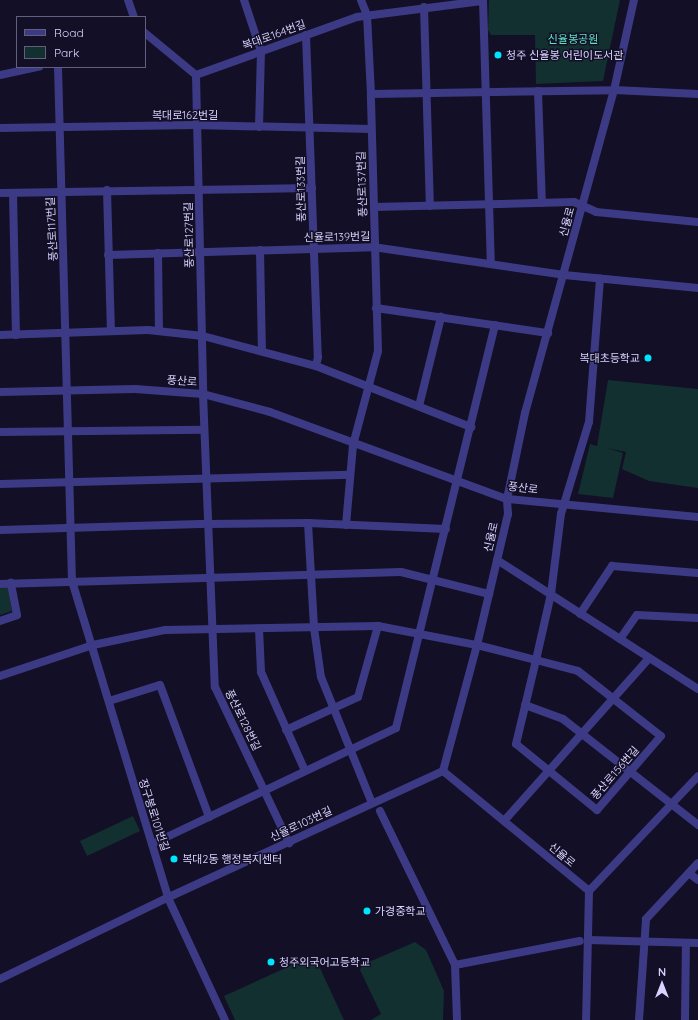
<!DOCTYPE html>
<html>
<head>
<meta charset="utf-8">
<style>
  body { margin:0 }
  #map { position:relative; width:698px; height:1020px; overflow:hidden; background:#130f26; font-family:Quicksand,"Noto Sans KR",sans-serif }
  div>[style] { position:absolute }
  .green>* { inset:0; background:#12302f }
  .street>* { height:8px; margin:-4px; padding:0 4px; transform-origin:4px; border-radius:4px; background:#3d3a85 }
  .dots>* { width:11px; height:11px; translate:-50% -50%; box-sizing:border-box; border:2px solid #130f26; border-radius:50% }
  span { translate:-50% -50%; white-space:nowrap; text-align:center; line-height:1.15; -webkit-text-stroke:3px #130f26; paint-order:stroke }
  .street-label { font-size:11px; color:#d9d4ff }
  .park-label { font-size:11px; color:#5fe0c0 }
  .poi-label { font-size:11px; color:#d9d4ff }
  .left { translate:0 -50%; text-align:left }
  .right { translate:-100% -50%; text-align:right }
  .legend { position:absolute; left:16px; top:16px; width:130px; height:52px; box-sizing:border-box; background:#130f26; border:1px solid #625e7d; margin:0; padding:5px 7px; list-style:none; font-size:12px; color:#d9d4ff }
  .legend li { display:flex; align-items:center; gap:8px; height:20px }
  .legend b { width:20px; border:1px solid #625e7d }
  .north { position:absolute; left:642px; top:964px; width:40px; height:40px; -webkit-text-stroke:3px #130f26; paint-order:stroke; rotate:0deg; font-size:11px; font-weight:700; line-height:16px; text-align:center; color:#d9d4ff }
  .north::after { content:''; display:block; margin:auto; width:14px; height:18px; background:#d9d4ff; clip-path:polygon(50% 0,100% 100%,50% 72%,0 100%) }
</style>
</head>
<body>
<div id="map">
  <div class="green">
    <div style="clip-path:polygon(489px 0,620px 0,603px 81px,536px 84px,535px 35px,491px 35px,488px 30px)"></div>
    <div style="clip-path:polygon(608px 380px,698px 389px,698px 488px,649px 481px,622px 469px,626px 452px,607px 448px,623px 453px,613px 498px,578px 494px,590px 444px,597px 446px)"></div>
    <div style="clip-path:polygon(0 588px,8px 588px,12px 611px,0 615px)"></div>
    <div style="clip-path:polygon(133px 816px,140px 831px,87px 856px,80px 841px)"></div>
    <div style="clip-path:polygon(415px 942px,426px 950px,444px 991px,443px 1020px,371px 1020px,381px 1014px,360px 970px,362px 965px)"></div>
    <div style="clip-path:polygon(314px 955px,344px 1020px,235px 1020px,224px 996px)"></div>
  </div>
  <div class="street">
    <div style="left:128px;top:0;width:18px;rotate:71deg"></div>
    <div style="left:244px;top:0;width:54px;rotate:71.6deg"></div>
    <div style="left:261px;top:51px;width:76px;rotate:91.5deg"></div>
    <div style="left:483px;top:0;width:262px;rotate:88.3deg"></div>
    <div style="left:424px;top:7px;width:199px;rotate:88.3deg"></div>
    <div style="left:145px;top:33px;width:66px;rotate:39.5deg"></div>
    <div style="left:196px;top:75px;width:171px;rotate:-19.8deg"></div>
    <div style="left:357px;top:17px;width:126px;rotate:-7.3deg"></div>
    <div style="left:306px;top:35px;width:322px;rotate:87.9deg"></div>
    <div style="left:318px;top:357px;width:9px;rotate:103deg"></div>
    <div style="left:58px;top:67px;width:514px;rotate:88.44deg"></div>
    <div style="left:72px;top:581px;width:333px;rotate:73.1deg"></div>
    <div style="left:169px;top:900px;width:132px;rotate:65deg"></div>
    <div style="left:0;top:75px;width:40px;rotate:-12deg"></div>
    <div style="left:196px;top:75px;width:319px;rotate:88.7deg"></div>
    <div style="left:203px;top:394px;width:293px;rotate:87.7deg"></div>
    <div style="left:215px;top:687px;width:173px;rotate:64.6deg"></div>
    <div style="left:538px;top:91px;width:112px;rotate:88deg"></div>
    <div style="left:371px;top:94px;width:243px;rotate:-0.9deg"></div>
    <div style="left:614px;top:90px;width:84px;rotate:2.7deg"></div>
    <div style="left:0;top:128px;width:194px;rotate:-0.9deg"></div>
    <div style="left:194px;top:125px;width:177px;rotate:1.3deg"></div>
    <div style="left:107px;top:190px;width:141px;rotate:88.4deg"></div>
    <div style="left:0;top:193px;width:312px;rotate:-0.9deg"></div>
    <div style="left:13px;top:193px;width:142px;rotate:88.8deg"></div>
    <div style="left:374px;top:207px;width:200px;rotate:-1.4deg"></div>
    <div style="left:574px;top:202px;width:24px;rotate:24deg"></div>
    <div style="left:596px;top:212px;width:102px;rotate:5.6deg"></div>
    <div style="left:260px;top:250px;width:101px;rotate:88.9deg"></div>
    <div style="left:158px;top:253px;width:78px;rotate:89.3deg"></div>
    <div style="left:108px;top:255px;width:265px;rotate:-1.7deg"></div>
    <div style="left:373px;top:247px;width:193px;rotate:8.3deg"></div>
    <div style="left:564px;top:275px;width:135px;rotate:5.5deg"></div>
    <div style="left:376px;top:308px;width:174px;rotate:8.3deg"></div>
    <div style="left:0;top:335px;width:148px;rotate:-1.9deg"></div>
    <div style="left:148px;top:330px;width:55px;rotate:6.2deg"></div>
    <div style="left:203px;top:336px;width:117px;rotate:14.9deg"></div>
    <div style="left:316px;top:366px;width:167px;rotate:21.5deg"></div>
    <div style="left:0;top:392px;width:135px;rotate:-1.3deg"></div>
    <div style="left:135px;top:389px;width:68px;rotate:4.2deg"></div>
    <div style="left:203px;top:394px;width:69px;rotate:15deg"></div>
    <div style="left:270px;top:412px;width:252px;rotate:20.2deg"></div>
    <div style="left:507px;top:499px;width:192px;rotate:5.4deg"></div>
    <div style="left:419px;top:406px;width:92px;rotate:-76.1deg"></div>
    <div style="left:0;top:432px;width:204px;rotate:-0.6deg"></div>
    <div style="left:0;top:484px;width:350px;rotate:-1.5deg"></div>
    <div style="left:308px;top:523px;width:105px;rotate:86.7deg"></div>
    <div style="left:314px;top:628px;width:49px;rotate:81.9deg"></div>
    <div style="left:321px;top:677px;width:136px;rotate:68deg"></div>
    <div style="left:346px;top:525px;width:80px;rotate:-85deg"></div>
    <div style="left:353px;top:445px;width:97px;rotate:-75.1deg"></div>
    <div style="left:378px;top:351px;width:257px;rotate:-91.6deg"></div>
    <div style="left:371px;top:94px;width:79px;rotate:-92.9deg"></div>
    <div style="left:367px;top:15px;width:16px;rotate:-112deg"></div>
    <div style="left:0;top:530px;width:208px;rotate:-1.7deg"></div>
    <div style="left:208px;top:524px;width:100px;rotate:-0.6deg"></div>
    <div style="left:308px;top:523px;width:138px;rotate:2.5deg"></div>
    <div style="left:497px;top:560px;width:239px;rotate:32.7deg"></div>
    <div style="left:0;top:584px;width:401px;rotate:-1.7deg"></div>
    <div style="left:401px;top:572px;width:91px;rotate:14deg"></div>
    <div style="left:580px;top:614px;width:58px;rotate:-56.3deg"></div>
    <div style="left:612px;top:566px;width:86px;rotate:4.7deg"></div>
    <div style="left:0;top:621px;width:18px;rotate:-19deg"></div>
    <div style="left:17px;top:615px;width:33px;rotate:-101deg"></div>
    <div style="left:259px;top:629px;width:43px;rotate:87.3deg"></div>
    <div style="left:261px;top:672px;width:108px;rotate:66deg"></div>
    <div style="left:620px;top:639px;width:29px;rotate:-55deg"></div>
    <div style="left:637px;top:615px;width:61px;rotate:2.8deg"></div>
    <div style="left:0;top:676px;width:98px;rotate:-18.4deg"></div>
    <div style="left:93px;top:645px;width:74px;rotate:-11.8deg"></div>
    <div style="left:165px;top:630px;width:213px;rotate:-1.1deg"></div>
    <div style="left:378px;top:626px;width:101px;rotate:10.9deg"></div>
    <div style="left:477px;top:645px;width:61px;rotate:14.3deg"></div>
    <div style="left:536px;top:660px;width:43px;rotate:14.7deg"></div>
    <div style="left:578px;top:671px;width:105px;rotate:38.1deg"></div>
    <div style="left:661px;top:736px;width:98px;rotate:130.9deg"></div>
    <div style="left:597px;top:810px;width:104px;rotate:-140.8deg"></div>
    <div style="left:516px;top:744px;width:86px;rotate:-76.6deg"></div>
    <div style="left:536px;top:660px;width:68px;rotate:-77.2deg"></div>
    <div style="left:551px;top:594px;width:81px;rotate:-82.9deg"></div>
    <div style="left:561px;top:514px;width:96px;rotate:-73.1deg"></div>
    <div style="left:589px;top:422px;width:144px;rotate:-85.6deg"></div>
    <div style="left:109px;top:701px;width:53px;rotate:-17.4deg"></div>
    <div style="left:160px;top:685px;width:141px;rotate:69.6deg"></div>
    <div style="left:525px;top:705px;width:40px;rotate:20.2deg"></div>
    <div style="left:563px;top:719px;width:172px;rotate:38.1deg"></div>
    <div style="left:286px;top:730px;width:79px;rotate:-24.6deg"></div>
    <div style="left:358px;top:697px;width:74px;rotate:-74.3deg"></div>
    <div style="left:443px;top:771px;width:131px;rotate:-74.9deg"></div>
    <div style="left:477px;top:645px;width:135px;rotate:-76.7deg"></div>
    <div style="left:508px;top:514px;width:15px;rotate:-94deg"></div>
    <div style="left:507px;top:499px;width:88px;rotate:-78.2deg"></div>
    <div style="left:525px;top:413px;width:335px;rotate:-74.6deg"></div>
    <div style="left:614px;top:90px;width:92px;rotate:-77.5deg"></div>
    <div style="left:443px;top:771px;width:189px;rotate:39.4deg"></div>
    <div style="left:589px;top:891px;width:129px;rotate:91.3deg"></div>
    <div style="left:380px;top:811px;width:171px;rotate:64deg"></div>
    <div style="left:455px;top:965px;width:55px;rotate:87.9deg"></div>
    <div style="left:504px;top:821px;width:218px;rotate:-48.3deg"></div>
    <div style="left:152px;top:844px;width:270px;rotate:-25.4deg"></div>
    <div style="left:396px;top:728px;width:415px;rotate:-76.2deg"></div>
    <div style="left:689px;top:873px;width:11px;rotate:38deg"></div>
    <div style="left:589px;top:891px;width:158px;rotate:-46.5deg"></div>
    <div style="left:588px;top:940px;width:110px;rotate:1.6deg"></div>
    <div style="left:455px;top:965px;width:127px;rotate:-10.9deg"></div>
    <div style="left:0;top:979px;width:188px;rotate:-25.9deg"></div>
    <div style="left:169px;top:897px;width:302px;rotate:-24.7deg"></div>
    <div style="left:639px;top:1020px;width:101px;rotate:-86deg"></div>
    <div style="left:646px;top:919px;width:76px;rotate:-47.1deg"></div>
    <div style="left:685px;top:1020px;width:77px;rotate:-89.3deg"></div>
  </div>
  <div class="dots">
    <div style="left:498px;top:55px;background:#00e5ff"></div>
    <div style="left:648px;top:358px;background:#00e5ff"></div>
    <div style="left:174px;top:859px;background:#00e5ff"></div>
    <div style="left:367px;top:911px;background:#00e5ff"></div>
    <div style="left:271px;top:962px;background:#00e5ff"></div>
  </div>
  <div class="street-label">
    <span style="left:274px;top:35px;rotate:-20deg">복대로164번길</span>
    <span style="left:185px;top:115px">복대로162번길</span>
    <span style="left:362px;top:184px;rotate:-92deg">풍산로137번길</span>
    <span style="left:301px;top:189px;rotate:-91deg">풍산로133번길</span>
    <span style="left:567px;top:222px;rotate:-75deg">신율로</span>
    <span style="left:52px;top:229px;rotate:-93deg">풍산로117번길</span>
    <span style="left:189px;top:235px;rotate:-91deg">풍산로127번길</span>
    <span style="left:337px;top:237px;rotate:-1deg">신율로139번길</span>
    <span style="left:182px;top:381px;rotate:4deg">풍산로</span>
    <span style="left:523px;top:488px;rotate:7deg">풍산로</span>
    <span style="left:491px;top:537px;rotate:-77deg">신율로</span>
    <span style="left:243px;top:720px;rotate:64deg">풍산로128번길</span>
    <span style="left:615px;top:773px;rotate:-49deg">풍산로156번길</span>
    <span style="left:154px;top:815px;rotate:72deg">장구봉로101번길</span>
    <span style="left:301px;top:824px;rotate:-25deg">신율로103번길</span>
    <span style="left:562px;top:855px;rotate:40deg">신율로</span>
  </div>
  <div class="park-label">
    <span style="left:573px;top:39px">신율봉공원</span>
  </div>
  <div class="poi-label">
    <span class="left" style="left:506px;top:55px">청주 신율봉 어린이도서관</span>
    <span class="right" style="left:640px;top:358px">복대초등학교</span>
    <span class="left" style="left:182px;top:859px">복대2동 행정복지센터</span>
    <span class="left" style="left:375px;top:911px">가경중학교</span>
    <span class="left" style="left:279px;top:962px">청주외국어고등학교</span>
  </div>
  <ul class="legend">
  <li><b style="height:5px;background:#3d3a85"></b>Road</li>
  <li><b style="height:11px;background:#12302f"></b>Park</li>
  </ul>
  <div class="north">N</div>
</div>
</body>
</html>
